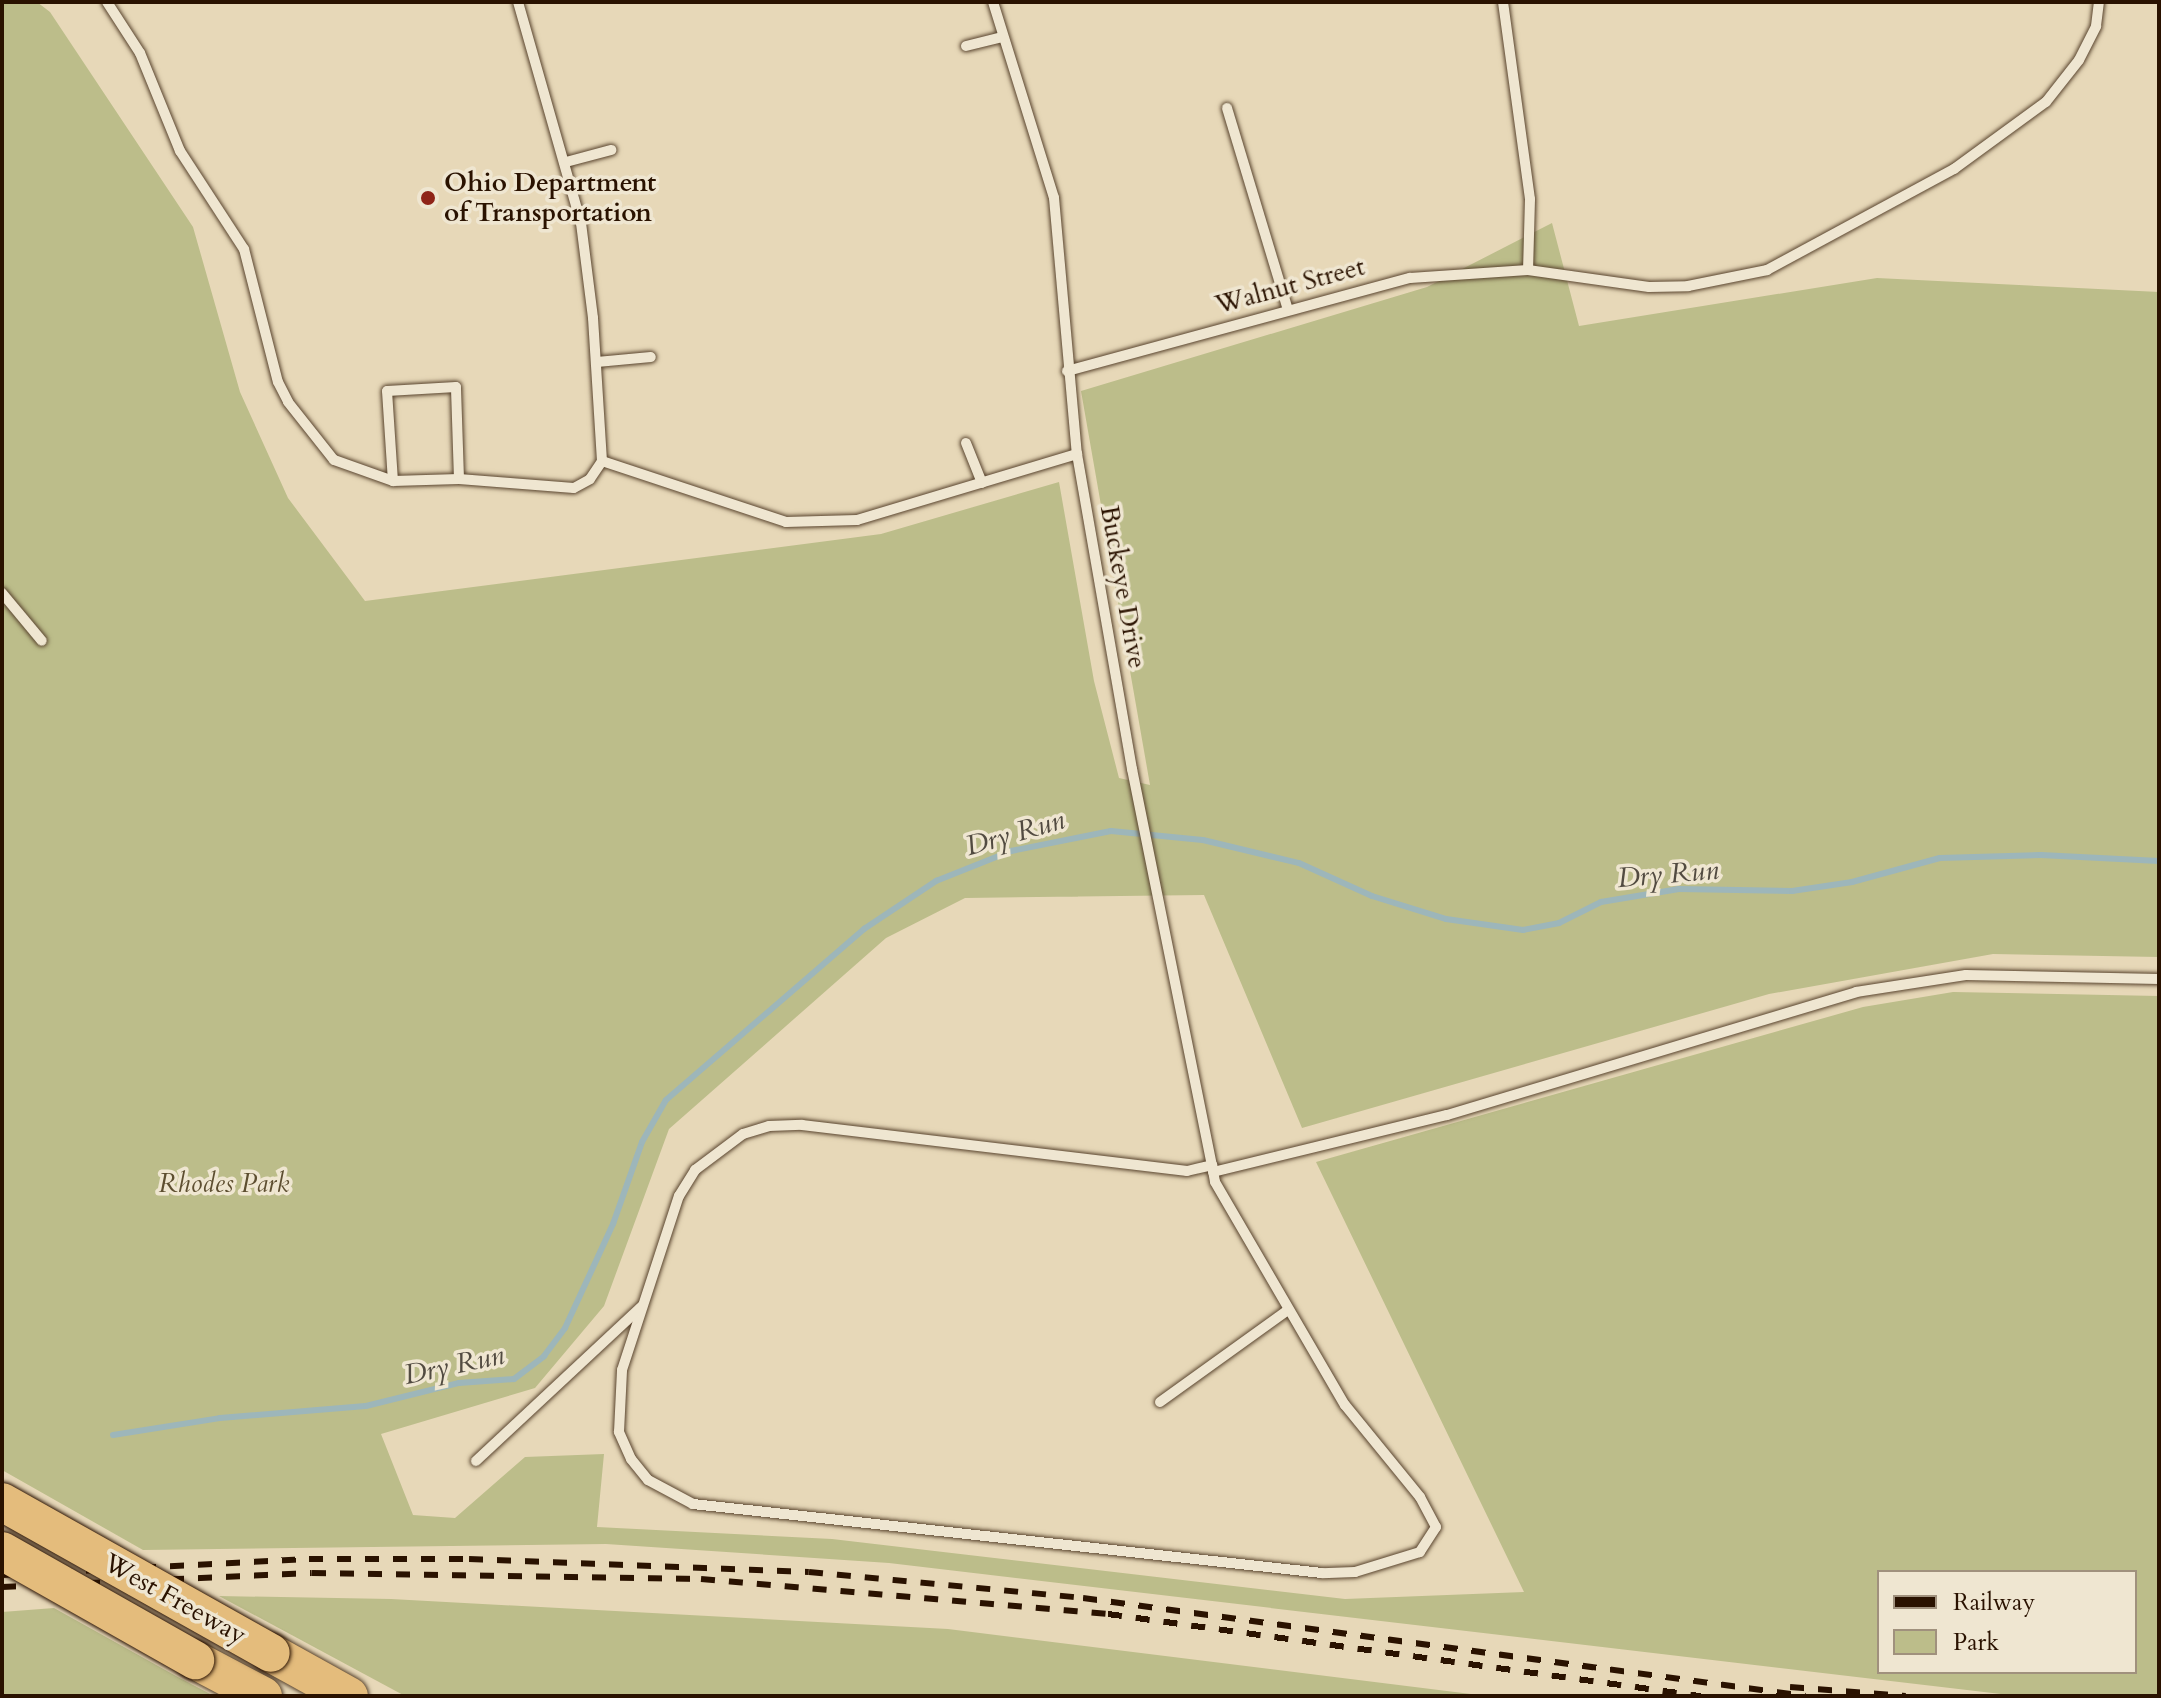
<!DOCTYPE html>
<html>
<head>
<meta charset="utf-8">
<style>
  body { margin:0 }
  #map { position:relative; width:2161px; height:1698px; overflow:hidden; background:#e7d8b8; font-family:Cardo,serif }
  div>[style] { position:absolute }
  .green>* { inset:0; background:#bcbd8a }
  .stream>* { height:6px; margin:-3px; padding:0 3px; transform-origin:3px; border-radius:3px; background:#9db6ba }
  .roads { filter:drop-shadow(0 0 2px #59442e) drop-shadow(0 0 2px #59442e) }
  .lane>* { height:10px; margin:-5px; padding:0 5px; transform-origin:5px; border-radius:5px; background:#efe6d1 }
  .highway>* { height:38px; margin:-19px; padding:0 19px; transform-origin:19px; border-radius:19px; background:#e4bc7c }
  .rail>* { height:6px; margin-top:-3px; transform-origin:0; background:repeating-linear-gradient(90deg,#2a1200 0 14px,transparent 0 28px) }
  .bridges { filter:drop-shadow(0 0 2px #2a1200) drop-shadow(0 0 2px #2a1200) }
  .highway-bridge>* { height:38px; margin:-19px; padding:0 19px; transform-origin:19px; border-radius:19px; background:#e4bc7c }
  .dots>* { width:22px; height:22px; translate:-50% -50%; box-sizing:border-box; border:4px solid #efe6d1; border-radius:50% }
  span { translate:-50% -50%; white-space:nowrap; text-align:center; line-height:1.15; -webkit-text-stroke:7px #efe6d1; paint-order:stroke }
  .poi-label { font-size:26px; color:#2a1200; font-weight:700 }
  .left { translate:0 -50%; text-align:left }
  .street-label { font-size:26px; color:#2a1200 }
  .park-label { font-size:26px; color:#5d4e30; font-style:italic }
  .water-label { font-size:28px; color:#524b41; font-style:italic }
  .frame { position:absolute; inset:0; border:4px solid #2a1200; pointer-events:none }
  .legend { position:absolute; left:1877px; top:1570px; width:260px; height:104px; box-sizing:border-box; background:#efe6d1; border:2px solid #a0917d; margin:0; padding:10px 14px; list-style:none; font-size:24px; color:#2a1200 }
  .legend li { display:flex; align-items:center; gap:16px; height:40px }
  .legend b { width:40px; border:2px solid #a0917d }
</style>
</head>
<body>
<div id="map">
  <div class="green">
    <div style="clip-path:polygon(evenodd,2px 2px,37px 2px,50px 12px,193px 227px,240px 392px,288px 498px,365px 601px,881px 534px,1059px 482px,1094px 681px,1119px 778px,1150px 785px,1081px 391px,1427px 287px,1552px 223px,1579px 326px,1877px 278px,2159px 292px,2159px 957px,1993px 954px,1769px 994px,1302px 1128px,1204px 895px,965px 898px,886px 938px,669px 1129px,604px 1306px,535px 1388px,381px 1434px,413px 1515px,455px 1518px,525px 1457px,604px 1454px,597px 1527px,832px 1539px,1345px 1599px,1524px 1592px,1316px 1162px,1863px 1007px,1953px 992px,2159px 996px,2159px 1695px,2001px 1694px,889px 1563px,606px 1544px,143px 1550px,2px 1470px,2px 2px,1879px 1572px,2135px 1572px,2135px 1672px,1879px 1672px,1879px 1572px)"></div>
    <div style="clip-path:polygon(219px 1596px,391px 1599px,948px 1629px,1487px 1696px,405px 1696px)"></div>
    <div style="clip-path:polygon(54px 1608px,176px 1676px,214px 1696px,2px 1696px,2px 1612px)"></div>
  </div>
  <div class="stream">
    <div style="left:113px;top:1435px;width:108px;rotate:-9deg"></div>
    <div style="left:220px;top:1418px;width:146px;rotate:-4.7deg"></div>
    <div style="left:366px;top:1406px;width:96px;rotate:-13.9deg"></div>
    <div style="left:459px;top:1383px;width:55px;rotate:-4.2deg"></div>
    <div style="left:514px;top:1379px;width:38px;rotate:-37deg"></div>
    <div style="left:544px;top:1356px;width:35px;rotate:-53deg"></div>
    <div style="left:565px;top:1328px;width:115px;rotate:-65.2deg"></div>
    <div style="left:613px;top:1224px;width:87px;rotate:-70.5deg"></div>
    <div style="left:642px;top:1142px;width:48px;rotate:-60.3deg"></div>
    <div style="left:666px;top:1100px;width:262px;rotate:-40.8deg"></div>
    <div style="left:864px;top:929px;width:87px;rotate:-33.7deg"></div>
    <div style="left:936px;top:881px;width:81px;rotate:-21.8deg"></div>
    <div style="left:1011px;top:851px;width:102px;rotate:-11.3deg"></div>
    <div style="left:1111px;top:831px;width:92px;rotate:5.6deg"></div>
    <div style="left:1203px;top:840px;width:99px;rotate:13.5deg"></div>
    <div style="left:1299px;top:863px;width:80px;rotate:24.3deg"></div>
    <div style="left:1372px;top:896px;width:77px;rotate:17.3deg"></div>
    <div style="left:1446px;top:919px;width:78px;rotate:8.1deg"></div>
    <div style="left:1523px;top:930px;width:37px;rotate:-11deg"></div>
    <div style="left:1559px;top:923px;width:47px;rotate:-26.6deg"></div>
    <div style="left:1601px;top:902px;width:79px;rotate:-9.5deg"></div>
    <div style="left:1679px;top:889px;width:113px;rotate:1deg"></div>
    <div style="left:1792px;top:891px;width:61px;rotate:-8.5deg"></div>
    <div style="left:1852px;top:882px;width:91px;rotate:-15.3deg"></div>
    <div style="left:1940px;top:858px;width:101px;rotate:-1.7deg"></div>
    <div style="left:2041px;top:855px;width:118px;rotate:2.9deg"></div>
  </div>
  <div class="roads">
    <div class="lane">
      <div style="left:107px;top:2px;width:61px;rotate:57.1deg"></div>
      <div style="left:140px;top:53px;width:106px;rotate:67.8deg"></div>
      <div style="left:180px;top:151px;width:117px;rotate:56.9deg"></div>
      <div style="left:244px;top:249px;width:137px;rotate:75.7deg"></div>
      <div style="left:278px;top:382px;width:22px;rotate:63deg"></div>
      <div style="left:288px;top:402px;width:74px;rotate:51.6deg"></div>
      <div style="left:334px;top:460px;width:63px;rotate:19.6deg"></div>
      <div style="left:518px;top:2px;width:230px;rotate:74.1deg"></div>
      <div style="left:581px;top:223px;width:96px;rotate:82.8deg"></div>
      <div style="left:593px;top:318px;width:143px;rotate:86.4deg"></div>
      <div style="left:602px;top:461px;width:194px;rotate:18.3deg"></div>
      <div style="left:786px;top:522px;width:71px;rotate:-1.6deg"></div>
      <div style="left:857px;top:520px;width:230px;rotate:-16.7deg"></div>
      <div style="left:993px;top:2px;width:205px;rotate:72.7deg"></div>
      <div style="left:1054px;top:198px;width:257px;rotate:84.9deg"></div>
      <div style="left:1077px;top:454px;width:320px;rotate:80.1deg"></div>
      <div style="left:1132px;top:769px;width:404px;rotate:78.6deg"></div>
      <div style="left:1212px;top:1165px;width:17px;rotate:80deg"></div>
      <div style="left:1215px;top:1182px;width:258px;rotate:59.8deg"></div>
      <div style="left:1345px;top:1405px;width:119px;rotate:50.8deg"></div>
      <div style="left:1420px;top:1497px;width:34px;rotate:62deg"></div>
      <div style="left:1436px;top:1527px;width:30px;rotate:123deg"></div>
      <div style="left:1420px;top:1552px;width:68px;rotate:162.9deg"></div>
      <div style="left:1355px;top:1572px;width:33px;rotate:178deg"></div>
      <div style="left:1322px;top:1573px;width:633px;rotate:-173.74deg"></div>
      <div style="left:693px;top:1504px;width:51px;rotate:-151.9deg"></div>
      <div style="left:648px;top:1480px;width:27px;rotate:-129deg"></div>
      <div style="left:631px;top:1459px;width:30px;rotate:-114deg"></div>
      <div style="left:619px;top:1432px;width:62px;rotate:-87.2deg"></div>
      <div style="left:622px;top:1370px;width:183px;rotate:-71.9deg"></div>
      <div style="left:679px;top:1196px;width:31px;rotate:-58deg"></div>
      <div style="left:695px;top:1170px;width:60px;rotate:-36.9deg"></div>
      <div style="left:743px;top:1134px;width:27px;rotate:-17deg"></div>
      <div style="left:769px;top:1126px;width:33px;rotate:-2deg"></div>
      <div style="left:802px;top:1125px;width:388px;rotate:6.8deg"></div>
      <div style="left:1187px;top:1171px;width:26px;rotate:-13deg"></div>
      <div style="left:1503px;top:2px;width:199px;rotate:82.2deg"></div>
      <div style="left:1530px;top:199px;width:71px;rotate:91.6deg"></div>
      <div style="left:966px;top:46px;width:38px;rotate:-14deg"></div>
      <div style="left:1227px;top:108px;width:208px;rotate:73.2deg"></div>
      <div style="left:566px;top:162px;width:47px;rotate:-14.9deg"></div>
      <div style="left:597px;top:362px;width:54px;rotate:-5.3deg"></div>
      <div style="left:1067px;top:371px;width:355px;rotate:-15.2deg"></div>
      <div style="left:1410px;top:278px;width:118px;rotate:-3.9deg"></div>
      <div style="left:1528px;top:270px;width:122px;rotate:8deg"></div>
      <div style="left:1649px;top:287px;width:39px;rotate:-1deg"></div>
      <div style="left:1688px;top:286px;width:81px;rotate:-11.4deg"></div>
      <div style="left:1767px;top:270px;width:213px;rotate:-28.4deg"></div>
      <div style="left:1954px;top:169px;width:114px;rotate:-36.1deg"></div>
      <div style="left:2046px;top:102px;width:53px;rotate:-51.8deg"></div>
      <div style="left:2079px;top:60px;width:38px;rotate:-63deg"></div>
      <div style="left:2096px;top:26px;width:24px;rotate:-83deg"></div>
      <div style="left:966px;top:443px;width:43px;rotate:68.2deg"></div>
      <div style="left:459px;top:479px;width:92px;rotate:-91.9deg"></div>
      <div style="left:456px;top:387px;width:69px;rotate:176.7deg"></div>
      <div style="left:387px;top:391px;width:90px;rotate:86.2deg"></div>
      <div style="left:393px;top:481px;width:66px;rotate:-1.7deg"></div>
      <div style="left:459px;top:479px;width:115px;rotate:4.5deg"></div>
      <div style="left:574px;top:488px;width:18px;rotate:-29deg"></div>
      <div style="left:590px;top:479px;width:22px;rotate:-56deg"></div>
      <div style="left:2px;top:593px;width:62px;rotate:50.2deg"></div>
      <div style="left:1213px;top:1172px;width:241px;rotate:-13.7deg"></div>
      <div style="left:1447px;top:1115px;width:427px;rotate:-16.7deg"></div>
      <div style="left:1856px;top:992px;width:111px;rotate:-8.8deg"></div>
      <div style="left:1966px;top:975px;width:193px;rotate:1.2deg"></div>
      <div style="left:1160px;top:1402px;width:158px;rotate:-35.7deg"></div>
      <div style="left:476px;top:1461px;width:227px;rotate:-43deg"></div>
    </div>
    <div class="highway">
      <div style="left:271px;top:1653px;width:89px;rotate:28.9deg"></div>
      <div style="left:195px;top:1660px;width:77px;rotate:27.9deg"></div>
    </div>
  </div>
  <div class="rail">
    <div style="left:2px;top:1575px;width:307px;rotate:-3deg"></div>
    <div style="left:309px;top:1559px;width:160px"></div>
    <div style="left:469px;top:1559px;width:340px;rotate:2.2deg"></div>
    <div style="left:809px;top:1572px;width:275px;rotate:5.4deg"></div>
    <div style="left:1083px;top:1598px;width:729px;rotate:7.73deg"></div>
    <div style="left:2px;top:1587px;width:310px;rotate:-2.6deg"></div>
    <div style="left:312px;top:1573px;width:389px;rotate:0.9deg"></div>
    <div style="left:701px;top:1579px;width:409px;rotate:4.9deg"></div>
    <div style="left:1108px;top:1614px;width:598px;rotate:7.89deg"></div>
    <div style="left:1790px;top:1687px;width:116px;rotate:4.4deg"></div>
  </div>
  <div class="bridges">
    <div class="highway-bridge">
      <div style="left:2px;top:1502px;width:308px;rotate:29.3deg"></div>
      <div style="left:2px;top:1551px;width:222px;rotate:29.5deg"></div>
    </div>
  </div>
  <div class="dots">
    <div style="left:428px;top:198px;background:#8f2418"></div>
  </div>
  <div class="poi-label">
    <span class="left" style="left:444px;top:198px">Ohio Department<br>of Transportation</span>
  </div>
  <div class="street-label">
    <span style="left:1290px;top:286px;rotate:-15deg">Walnut Street</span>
    <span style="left:1123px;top:587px;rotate:80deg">Buckeye Drive</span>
    <span style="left:175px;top:1599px;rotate:29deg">West Freeway</span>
  </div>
  <div class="park-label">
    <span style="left:224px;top:1184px">Rhodes Park</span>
  </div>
  <div class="water-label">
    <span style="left:1015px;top:833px;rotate:-16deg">Dry Run</span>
    <span style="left:1668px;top:874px;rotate:-5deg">Dry Run</span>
    <span style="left:454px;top:1365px;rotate:-12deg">Dry Run</span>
  </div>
  <div class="frame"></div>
  <ul class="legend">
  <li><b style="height:10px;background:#2a1200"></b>Railway</li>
  <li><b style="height:22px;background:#bcbd8a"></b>Park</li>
  </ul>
</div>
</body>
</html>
